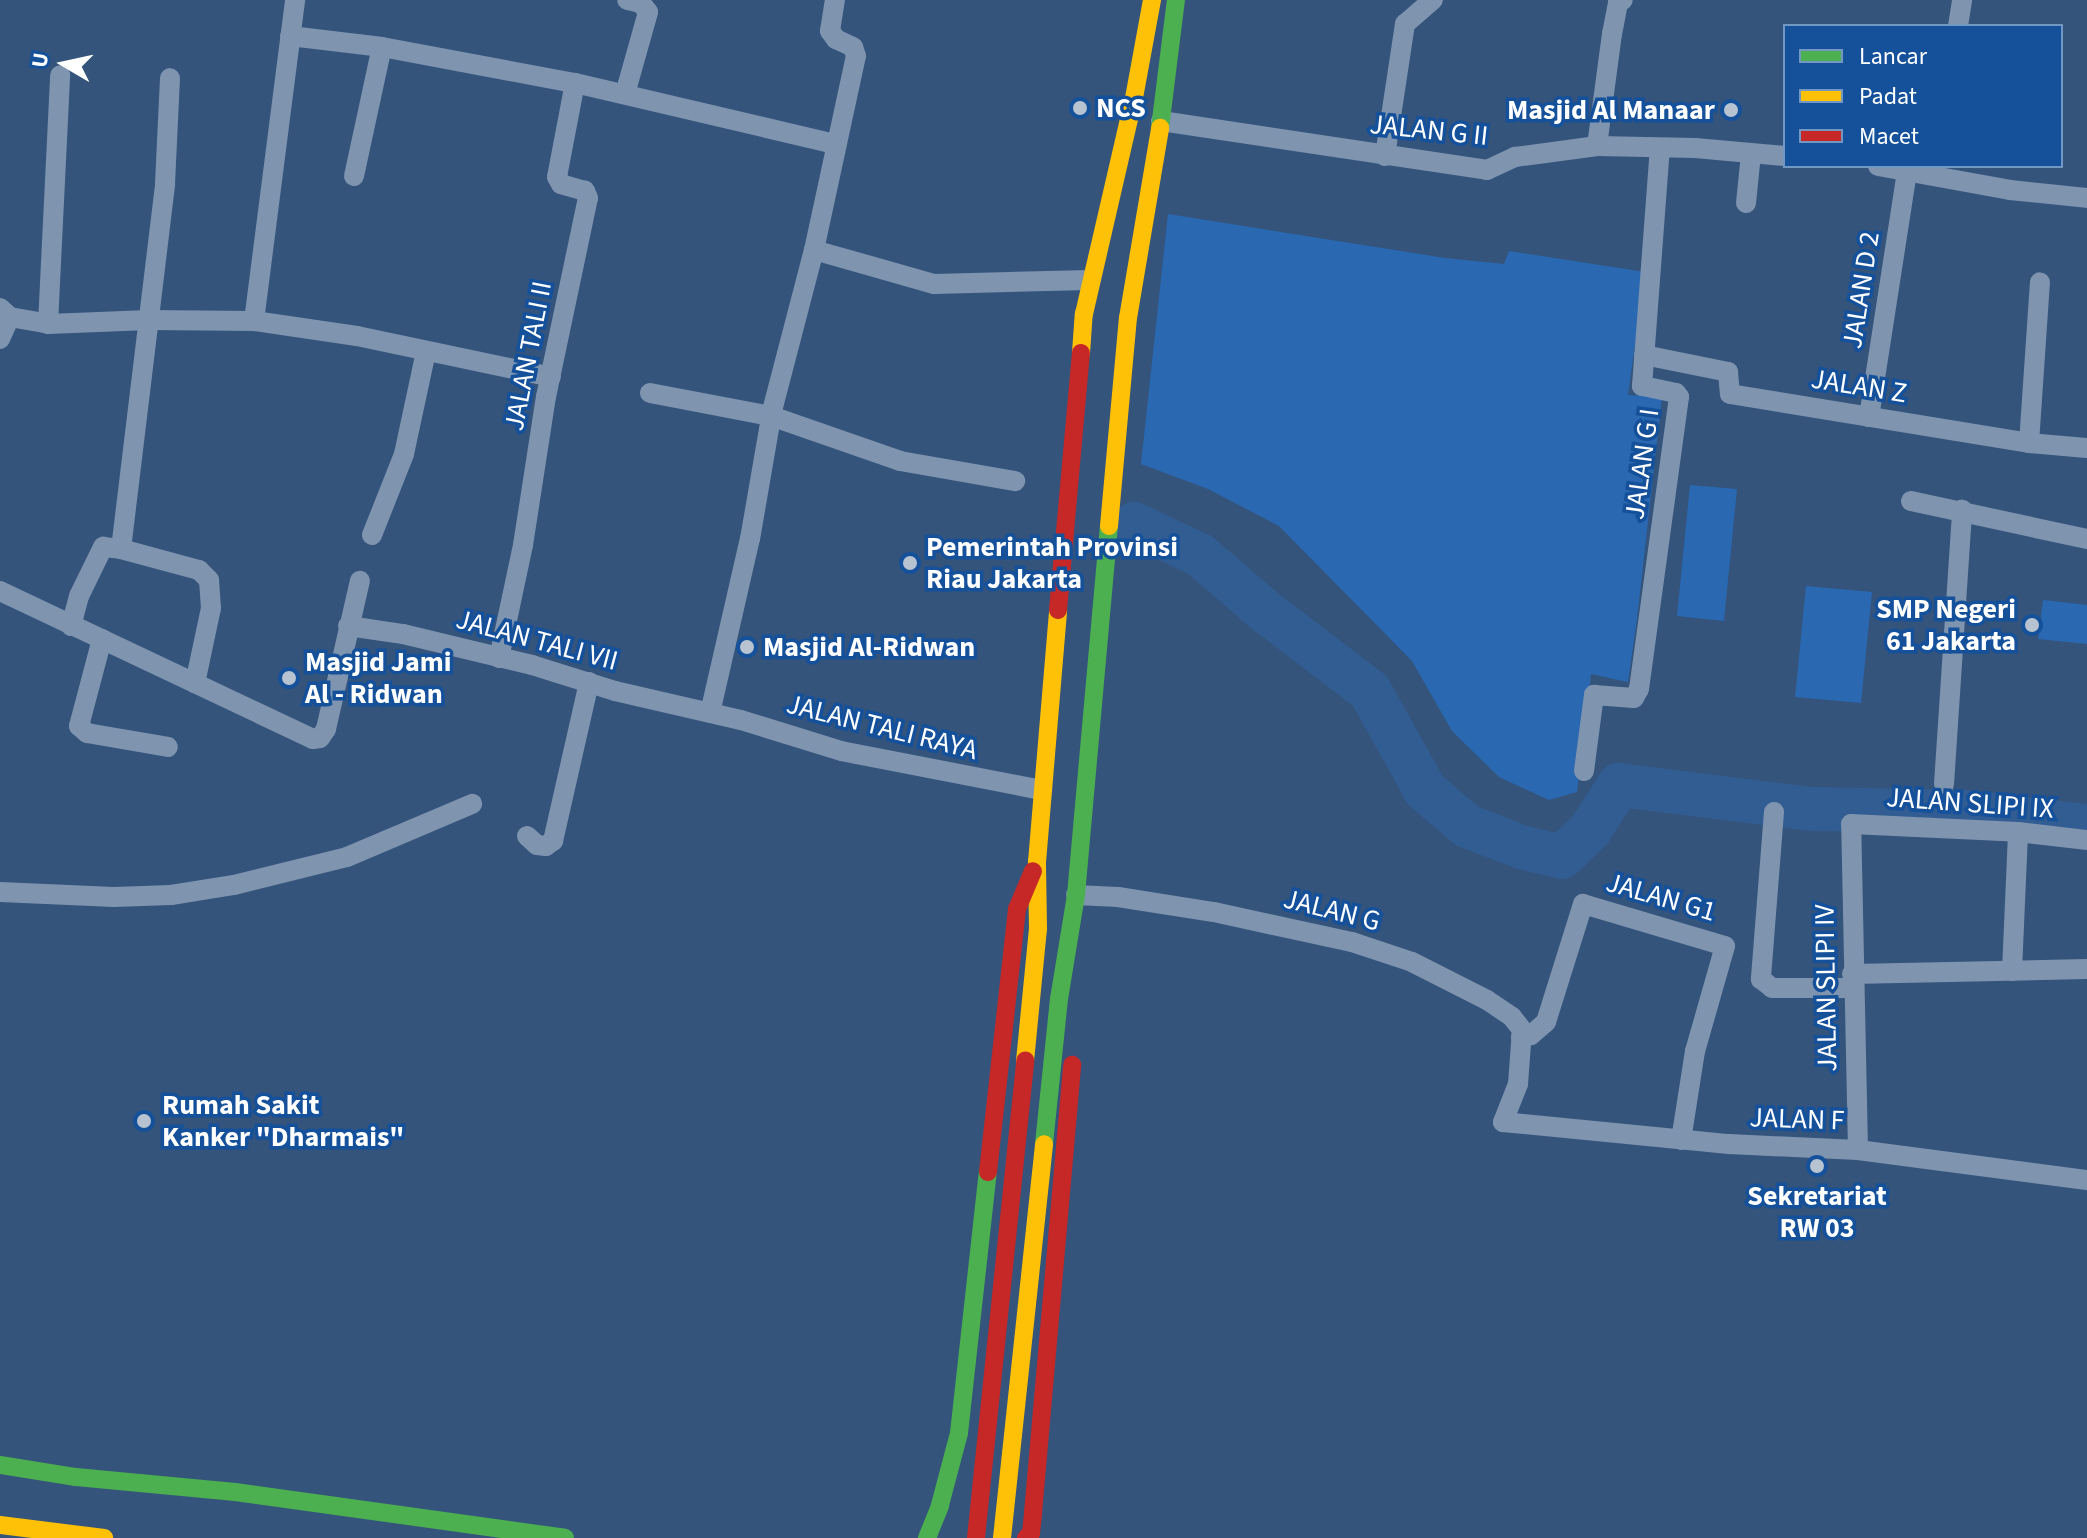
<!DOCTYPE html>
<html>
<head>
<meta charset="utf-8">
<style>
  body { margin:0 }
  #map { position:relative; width:2087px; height:1538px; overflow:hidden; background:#34547c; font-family:"Source Sans 3",sans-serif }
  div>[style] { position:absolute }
  .green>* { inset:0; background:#2a68b1 }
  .river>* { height:44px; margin:-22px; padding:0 22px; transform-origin:22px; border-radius:22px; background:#325d92 }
  .street>* { height:20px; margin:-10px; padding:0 10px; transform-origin:10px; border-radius:10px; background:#7f94af }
  .fast>* { height:18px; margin:-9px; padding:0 9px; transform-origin:9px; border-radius:9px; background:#4caf50 }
  .slow>* { height:18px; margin:-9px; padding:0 9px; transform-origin:9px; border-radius:9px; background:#ffc107 }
  .jam>* { height:18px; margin:-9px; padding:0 9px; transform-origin:9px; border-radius:9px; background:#c62828 }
  .dots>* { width:22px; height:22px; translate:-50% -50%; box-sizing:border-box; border:4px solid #15519b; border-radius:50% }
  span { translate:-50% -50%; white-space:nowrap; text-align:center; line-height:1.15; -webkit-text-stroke:7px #15519b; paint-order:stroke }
  .poi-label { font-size:28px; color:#fff; font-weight:700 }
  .left { translate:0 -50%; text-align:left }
  .right { translate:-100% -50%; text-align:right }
  .street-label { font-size:28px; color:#fff }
  .legend { position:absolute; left:1783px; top:24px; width:280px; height:144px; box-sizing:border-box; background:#15519b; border:2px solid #7397c3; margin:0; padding:10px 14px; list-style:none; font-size:24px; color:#fff }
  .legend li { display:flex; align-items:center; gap:16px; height:40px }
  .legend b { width:40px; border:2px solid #7397c3 }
  .north { position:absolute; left:24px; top:24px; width:80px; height:80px; -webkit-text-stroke:6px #15519b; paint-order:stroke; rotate:279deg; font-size:22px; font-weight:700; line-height:32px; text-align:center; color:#fff }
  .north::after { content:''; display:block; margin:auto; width:28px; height:36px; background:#fff; clip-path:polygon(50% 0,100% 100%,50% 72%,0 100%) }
</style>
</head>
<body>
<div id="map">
  <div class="green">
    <div style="clip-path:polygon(1168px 214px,1445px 258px,1504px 264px,1509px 251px,1645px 272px,1628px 395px,1662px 397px,1637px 619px,1628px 682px,1591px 674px,1577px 792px,1549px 800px,1499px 777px,1452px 731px,1412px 661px,1279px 526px,1208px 489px,1141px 464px)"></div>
    <div style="clip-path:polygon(1690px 485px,1737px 489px,1724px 621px,1677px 616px)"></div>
    <div style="clip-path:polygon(1806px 586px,1872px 592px,1861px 703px,1795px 697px)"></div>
    <div style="clip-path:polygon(2043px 600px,2087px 605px,2087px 644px,2038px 639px)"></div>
  </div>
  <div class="river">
    <div style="left:1134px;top:524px;width:73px;rotate:25.2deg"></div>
    <div style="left:1200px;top:555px;width:86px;rotate:40.7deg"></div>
    <div style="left:1265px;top:611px;width:132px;rotate:37.3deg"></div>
    <div style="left:1370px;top:691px;width:113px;rotate:60.9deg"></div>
    <div style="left:1425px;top:790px;width:55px;rotate:40.6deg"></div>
    <div style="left:1467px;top:826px;width:61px;rotate:21.1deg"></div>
    <div style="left:1524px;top:848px;width:39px;rotate:13deg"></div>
    <div style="left:1562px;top:857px;width:39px;rotate:-44deg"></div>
    <div style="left:1590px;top:830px;width:54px;rotate:-57.2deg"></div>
    <div style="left:1619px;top:785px;width:195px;rotate:7.1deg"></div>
    <div style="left:1813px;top:809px;width:154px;rotate:1.1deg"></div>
    <div style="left:1967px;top:812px;width:121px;rotate:6.7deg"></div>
  </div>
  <div class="street">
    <div style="left:1958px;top:26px;width:26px;rotate:-81deg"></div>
    <div style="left:290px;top:36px;width:93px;rotate:6.8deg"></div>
    <div style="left:382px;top:47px;width:196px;rotate:10.6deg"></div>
    <div style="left:575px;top:83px;width:268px;rotate:13.2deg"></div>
    <div style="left:625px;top:94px;width:85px;rotate:-74.3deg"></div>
    <div style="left:648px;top:12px;width:11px;rotate:-128deg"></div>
    <div style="left:641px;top:3px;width:14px;rotate:-168deg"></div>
    <div style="left:1161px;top:121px;width:330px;rotate:8.5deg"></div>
    <div style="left:1487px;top:170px;width:31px;rotate:-25deg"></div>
    <div style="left:1515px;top:157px;width:83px;rotate:-7.6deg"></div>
    <div style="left:1597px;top:146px;width:98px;rotate:1.2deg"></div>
    <div style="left:1695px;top:148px;width:90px;rotate:5.1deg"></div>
    <div style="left:1597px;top:146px;width:113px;rotate:-82.4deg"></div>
    <div style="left:1612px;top:34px;width:33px;rotate:-79deg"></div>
    <div style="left:1618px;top:2px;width:5px;rotate:-22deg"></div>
    <div style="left:1385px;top:156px;width:134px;rotate:-81.4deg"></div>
    <div style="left:1405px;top:24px;width:37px;rotate:-41deg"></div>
    <div style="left:1878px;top:166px;width:134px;rotate:10.3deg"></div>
    <div style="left:2010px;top:190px;width:77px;rotate:5.9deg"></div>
    <div style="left:354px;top:176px;width:132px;rotate:-77.8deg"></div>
    <div style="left:1746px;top:203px;width:49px;rotate:-84.2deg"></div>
    <div style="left:814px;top:250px;width:125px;rotate:15.8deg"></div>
    <div style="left:934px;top:284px;width:155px;rotate:-1.5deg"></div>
    <div style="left:0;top:308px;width:13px;rotate:42deg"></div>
    <div style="left:10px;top:317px;width:39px;rotate:10deg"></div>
    <div style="left:48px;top:324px;width:101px;rotate:-2.3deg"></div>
    <div style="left:149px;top:320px;width:105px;rotate:0.5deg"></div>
    <div style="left:254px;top:321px;width:104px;rotate:8.3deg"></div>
    <div style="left:357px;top:336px;width:198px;rotate:11.9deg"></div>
    <div style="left:254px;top:321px;width:324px;rotate:-82.7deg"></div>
    <div style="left:48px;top:324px;width:249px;rotate:-87.2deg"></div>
    <div style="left:0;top:339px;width:24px;rotate:-66deg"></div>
    <div style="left:1644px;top:355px;width:86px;rotate:11.4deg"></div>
    <div style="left:1728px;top:372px;width:22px;rotate:85deg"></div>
    <div style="left:1730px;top:394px;width:303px;rotate:9.3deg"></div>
    <div style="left:2029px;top:443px;width:58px;rotate:4.9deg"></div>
    <div style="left:650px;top:393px;width:123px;rotate:10.8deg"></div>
    <div style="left:771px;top:416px;width:137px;rotate:19.2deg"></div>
    <div style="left:900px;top:461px;width:117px;rotate:9.9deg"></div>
    <div style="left:1869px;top:417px;width:248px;rotate:-81.2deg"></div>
    <div style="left:2029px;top:443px;width:161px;rotate:-86.1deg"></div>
    <div style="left:1911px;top:501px;width:180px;rotate:12.2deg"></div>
    <div style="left:372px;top:535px;width:87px;rotate:-68.4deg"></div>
    <div style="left:404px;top:454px;width:105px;rotate:-77.9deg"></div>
    <div style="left:121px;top:549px;width:81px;rotate:15.1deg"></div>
    <div style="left:199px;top:570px;width:14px;rotate:45deg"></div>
    <div style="left:209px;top:580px;width:28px;rotate:86deg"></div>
    <div style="left:211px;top:608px;width:77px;rotate:102deg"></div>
    <div style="left:0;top:591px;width:346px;rotate:25.3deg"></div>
    <div style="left:313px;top:739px;width:7px;rotate:-8deg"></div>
    <div style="left:320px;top:738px;width:11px;rotate:-56deg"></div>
    <div style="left:326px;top:729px;width:152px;rotate:-77.1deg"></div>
    <div style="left:71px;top:626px;width:31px;rotate:-75deg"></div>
    <div style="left:79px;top:596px;width:55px;rotate:-63.9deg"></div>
    <div style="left:103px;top:547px;width:18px;rotate:6deg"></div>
    <div style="left:121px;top:549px;width:368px;rotate:-83.1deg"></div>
    <div style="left:165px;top:184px;width:106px;rotate:-87.3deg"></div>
    <div style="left:348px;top:626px;width:56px;rotate:8.3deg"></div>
    <div style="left:403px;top:634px;width:133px;rotate:13.5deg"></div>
    <div style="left:532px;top:665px;width:87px;rotate:17.4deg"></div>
    <div style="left:615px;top:691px;width:129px;rotate:13deg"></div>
    <div style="left:741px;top:720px;width:105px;rotate:17.2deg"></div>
    <div style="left:841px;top:751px;width:205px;rotate:11deg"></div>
    <div style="left:102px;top:639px;width:90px;rotate:104.8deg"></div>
    <div style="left:79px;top:726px;width:11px;rotate:41deg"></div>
    <div style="left:87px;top:733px;width:82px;rotate:9.8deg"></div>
    <div style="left:499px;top:658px;width:116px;rotate:-78deg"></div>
    <div style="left:523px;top:545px;width:150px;rotate:-81.2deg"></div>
    <div style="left:546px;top:397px;width:203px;rotate:-78.1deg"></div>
    <div style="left:588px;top:198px;width:8px;rotate:-113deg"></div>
    <div style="left:585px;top:191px;width:25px;rotate:-164deg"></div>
    <div style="left:561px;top:184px;width:8px;rotate:-120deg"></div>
    <div style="left:557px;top:177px;width:96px;rotate:-79.2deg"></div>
    <div style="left:710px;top:713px;width:179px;rotate:-77.1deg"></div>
    <div style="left:750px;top:539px;width:130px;rotate:-80.2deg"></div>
    <div style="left:772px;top:411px;width:166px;rotate:-75.4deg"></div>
    <div style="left:814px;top:250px;width:198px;rotate:-77.8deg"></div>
    <div style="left:856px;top:56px;width:9px;rotate:-108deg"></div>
    <div style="left:853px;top:47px;width:19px;rotate:-155deg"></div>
    <div style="left:836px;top:39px;width:10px;rotate:-127deg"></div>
    <div style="left:830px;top:31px;width:31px;rotate:-81deg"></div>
    <div style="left:1584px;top:771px;width:77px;rotate:-82.5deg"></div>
    <div style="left:1594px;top:695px;width:40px;rotate:4.3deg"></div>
    <div style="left:1634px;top:698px;width:10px;rotate:-61deg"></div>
    <div style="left:1639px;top:689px;width:295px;rotate:-82.2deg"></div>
    <div style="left:1679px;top:397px;width:5px;rotate:-127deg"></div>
    <div style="left:1676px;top:393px;width:35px;rotate:-168deg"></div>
    <div style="left:1642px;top:386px;width:238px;rotate:-85.7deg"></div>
    <div style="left:1944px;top:784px;width:275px;rotate:-86.2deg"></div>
    <div style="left:1774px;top:812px;width:168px;rotate:94.5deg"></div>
    <div style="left:1761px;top:979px;width:14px;rotate:39deg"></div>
    <div style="left:1772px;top:988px;width:80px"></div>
    <div style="left:527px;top:836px;width:13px;rotate:42deg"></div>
    <div style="left:537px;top:845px;width:9px;rotate:6deg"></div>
    <div style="left:546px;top:846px;width:9px;rotate:-36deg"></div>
    <div style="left:553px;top:841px;width:163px;rotate:-77.2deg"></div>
    <div style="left:0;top:892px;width:114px;rotate:2.5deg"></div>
    <div style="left:114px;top:897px;width:57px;rotate:-2deg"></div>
    <div style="left:171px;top:895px;width:64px;rotate:-9deg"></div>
    <div style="left:234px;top:885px;width:116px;rotate:-13.9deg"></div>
    <div style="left:347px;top:857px;width:136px;rotate:-23deg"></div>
    <div style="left:1076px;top:895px;width:42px;rotate:2.7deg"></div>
    <div style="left:1118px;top:897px;width:97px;rotate:8.9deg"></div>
    <div style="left:1214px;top:912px;width:141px;rotate:12.3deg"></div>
    <div style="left:1352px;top:942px;width:63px;rotate:18.4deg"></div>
    <div style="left:1412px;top:962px;width:84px;rotate:26.9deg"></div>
    <div style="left:1487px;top:1000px;width:30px;rotate:34deg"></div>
    <div style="left:1512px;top:1017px;width:16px;rotate:52deg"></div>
    <div style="left:1522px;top:1030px;width:54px;rotate:94.2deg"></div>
    <div style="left:1518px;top:1084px;width:41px;rotate:111.5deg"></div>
    <div style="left:1503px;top:1122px;width:227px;rotate:5.6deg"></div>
    <div style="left:1729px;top:1144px;width:129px;rotate:2.7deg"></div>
    <div style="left:1858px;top:1150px;width:231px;rotate:7.5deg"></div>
    <div style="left:2012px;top:971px;width:139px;rotate:-87.5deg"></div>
    <div style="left:1852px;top:974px;width:235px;rotate:-1.2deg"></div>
    <div style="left:1521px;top:1037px;width:10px;rotate:-11deg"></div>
    <div style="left:1531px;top:1035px;width:20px;rotate:-41deg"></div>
    <div style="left:1546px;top:1022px;width:124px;rotate:-72.6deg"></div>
    <div style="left:1583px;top:904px;width:148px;rotate:16.5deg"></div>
    <div style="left:1725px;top:946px;width:109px;rotate:105.9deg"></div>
    <div style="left:1695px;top:1051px;width:90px;rotate:98.9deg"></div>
    <div style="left:1858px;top:1150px;width:326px;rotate:-91.2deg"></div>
    <div style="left:1851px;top:824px;width:167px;rotate:2.7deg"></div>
    <div style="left:2018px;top:832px;width:68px;rotate:6.7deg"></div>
  </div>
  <div class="fast">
    <div style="left:1160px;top:128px;width:129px;rotate:-82.9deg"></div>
    <div style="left:1044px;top:1144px;width:146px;rotate:-84.1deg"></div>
    <div style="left:1059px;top:999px;width:105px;rotate:-80.7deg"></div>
    <div style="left:1076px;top:895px;width:370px;rotate:-84.9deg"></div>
    <div style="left:0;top:1465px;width:77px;rotate:9deg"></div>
    <div style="left:76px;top:1477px;width:160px;rotate:5.4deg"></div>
    <div style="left:235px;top:1492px;width:333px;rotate:7.9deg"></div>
    <div style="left:927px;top:1538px;width:35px;rotate:-68deg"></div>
    <div style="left:940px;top:1505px;width:74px;rotate:-75.2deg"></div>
    <div style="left:959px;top:1433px;width:263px;rotate:-83.7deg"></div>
  </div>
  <div class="slow">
    <div style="left:1081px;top:353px;width:39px;rotate:-86deg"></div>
    <div style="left:1084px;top:314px;width:222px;rotate:-77deg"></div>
    <div style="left:1134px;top:98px;width:100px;rotate:-79.6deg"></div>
    <div style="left:1109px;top:526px;width:209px;rotate:-84.8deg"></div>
    <div style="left:1128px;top:318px;width:193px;rotate:-80.4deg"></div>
    <div style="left:1025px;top:1061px;width:133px;rotate:-84.4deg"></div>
    <div style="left:1038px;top:929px;width:67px;rotate:-90.9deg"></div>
    <div style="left:1037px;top:862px;width:253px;rotate:-85.2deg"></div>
    <div style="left:0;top:1525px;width:105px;rotate:7.1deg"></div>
    <div style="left:1002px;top:1538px;width:396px;rotate:-83.9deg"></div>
  </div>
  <div class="jam">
    <div style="left:1058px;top:610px;width:258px;rotate:-84.9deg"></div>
    <div style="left:988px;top:1172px;width:265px;rotate:-83.7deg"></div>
    <div style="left:1017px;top:909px;width:41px;rotate:-67.2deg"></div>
    <div style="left:976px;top:1538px;width:480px;rotate:-84.1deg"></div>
    <div style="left:1026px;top:1538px;width:7px;rotate:-45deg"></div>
    <div style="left:1031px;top:1533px;width:20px;rotate:-84deg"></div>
    <div style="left:1033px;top:1513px;width:450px;rotate:-85deg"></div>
  </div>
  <div class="dots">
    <div style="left:1080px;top:108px;background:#b8c3d1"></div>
    <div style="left:1731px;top:110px;background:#b8c3d1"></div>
    <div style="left:910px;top:563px;background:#b8c3d1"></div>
    <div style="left:2032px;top:625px;background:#b8c3d1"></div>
    <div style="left:747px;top:647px;background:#b8c3d1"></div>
    <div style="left:289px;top:678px;background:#b8c3d1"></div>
    <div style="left:144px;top:1121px;background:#b8c3d1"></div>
    <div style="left:1817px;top:1166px;background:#b8c3d1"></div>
  </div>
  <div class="poi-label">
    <span class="left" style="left:1096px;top:108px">NCS</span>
    <span class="right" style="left:1715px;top:110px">Masjid Al Manaar</span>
    <span class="left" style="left:926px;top:563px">Pemerintah Provinsi<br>Riau Jakarta</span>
    <span class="right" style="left:2016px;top:625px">SMP Negeri<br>61 Jakarta</span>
    <span class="left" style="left:763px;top:647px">Masjid Al-Ridwan</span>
    <span class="left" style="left:305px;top:678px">Masjid Jami<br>Al - Ridwan</span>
    <span class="left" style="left:162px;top:1121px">Rumah Sakit<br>Kanker "Dharmais"</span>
    <span style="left:1817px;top:1212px">Sekretariat<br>RW 03</span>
  </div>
  <div class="street-label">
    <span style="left:1429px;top:130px;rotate:6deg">JALAN G II</span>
    <span style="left:1861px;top:290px;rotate:-81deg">JALAN D 2</span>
    <span style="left:528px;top:356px;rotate:-79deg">JALAN TALI II</span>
    <span style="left:1859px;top:386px;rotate:9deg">JALAN Z</span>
    <span style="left:1642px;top:464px;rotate:-82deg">JALAN G I</span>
    <span style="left:537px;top:640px;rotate:15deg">JALAN TALI VII</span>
    <span style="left:882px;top:727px;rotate:14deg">JALAN TALI RAYA</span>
    <span style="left:1970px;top:803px;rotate:4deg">JALAN SLIPI IX</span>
    <span style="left:1661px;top:897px;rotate:16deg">JALAN G1</span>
    <span style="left:1332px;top:910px;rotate:14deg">JALAN G</span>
    <span style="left:1826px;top:988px;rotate:-91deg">JALAN SLIPI IV</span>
    <span style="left:1797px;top:1119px;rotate:2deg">JALAN F</span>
  </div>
  <ul class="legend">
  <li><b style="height:10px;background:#4caf50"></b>Lancar</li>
  <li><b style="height:10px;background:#ffc107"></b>Padat</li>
  <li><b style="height:10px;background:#c62828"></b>Macet</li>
  </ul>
  <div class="north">U</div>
</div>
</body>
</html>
